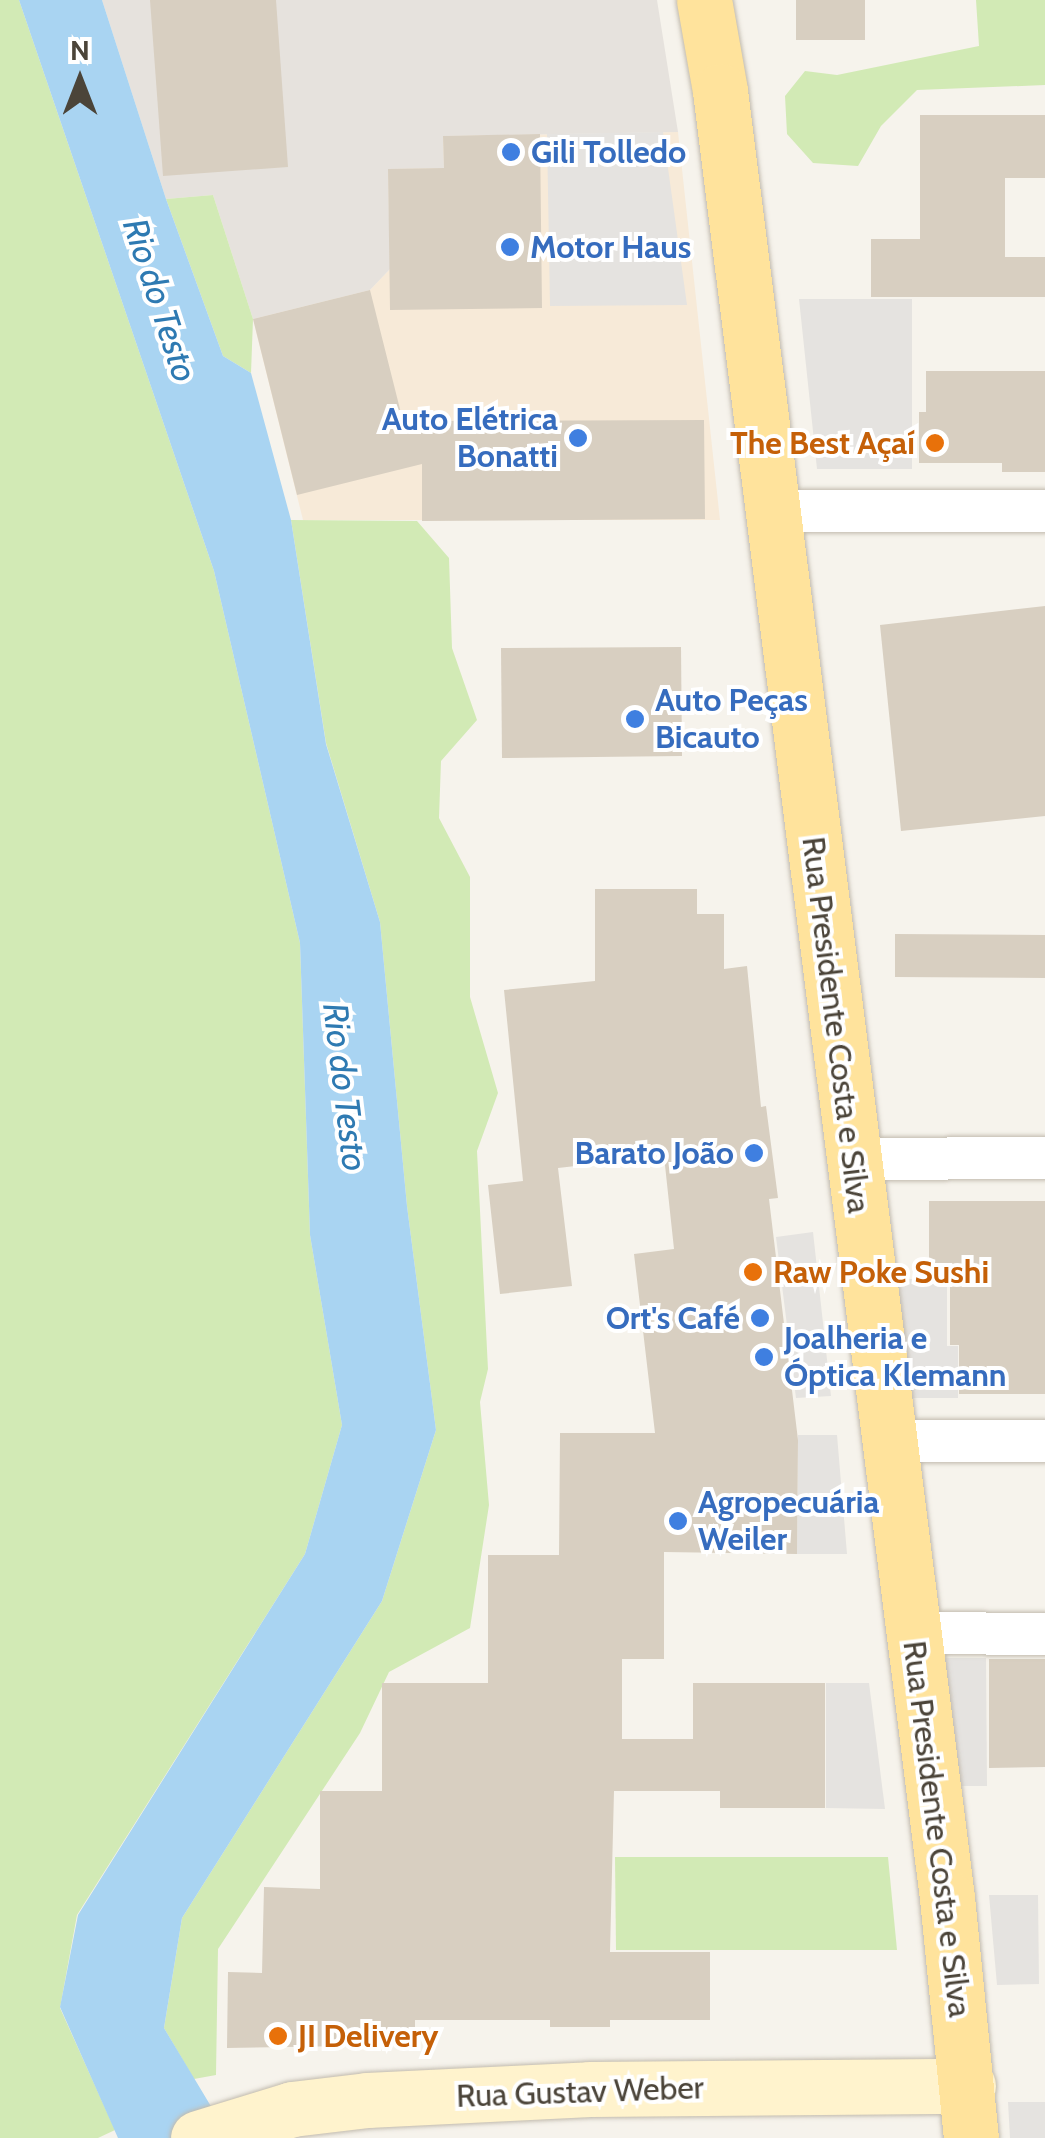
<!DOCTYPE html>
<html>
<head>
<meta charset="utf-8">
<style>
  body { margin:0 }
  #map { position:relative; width:1045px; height:2138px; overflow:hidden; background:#f6f3ec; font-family:Cabin,sans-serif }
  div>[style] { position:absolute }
  .commercial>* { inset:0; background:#f7ead8 }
  .industrial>* { inset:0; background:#e6e2dd }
  .green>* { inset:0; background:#d2eab5 }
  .parking>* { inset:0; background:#e5e3e0 }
  .water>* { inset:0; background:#a9d4f2 }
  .building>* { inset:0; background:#d8cfc1 }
  .roads { filter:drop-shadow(0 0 2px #c2bbae) drop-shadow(0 0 2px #c2bbae) }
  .street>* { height:42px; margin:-21px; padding:0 21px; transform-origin:21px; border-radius:21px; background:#fff }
  .secondary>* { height:55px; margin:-27.5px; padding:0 27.5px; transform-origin:27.5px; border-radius:27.5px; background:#fff3cd }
  .primary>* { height:55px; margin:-27.5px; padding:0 27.5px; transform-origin:27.5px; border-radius:27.5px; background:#ffe39c }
  .dots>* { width:28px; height:28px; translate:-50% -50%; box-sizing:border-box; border:5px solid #fff; border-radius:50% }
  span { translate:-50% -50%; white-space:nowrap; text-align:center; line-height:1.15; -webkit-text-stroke:8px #fff; paint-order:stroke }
  .shop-label { font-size:32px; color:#366cbe; font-weight:700 }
  .left { translate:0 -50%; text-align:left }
  .right { translate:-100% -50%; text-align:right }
  .food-label { font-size:32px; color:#c56008; font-weight:700 }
  .street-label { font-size:32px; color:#4b4439 }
  .water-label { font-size:35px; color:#2e7ab2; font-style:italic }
  .north { position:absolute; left:30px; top:30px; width:100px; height:100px; -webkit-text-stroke:8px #fff; paint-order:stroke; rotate:0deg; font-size:28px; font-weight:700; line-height:40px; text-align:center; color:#4b4439 }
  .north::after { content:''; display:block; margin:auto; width:35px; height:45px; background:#4b4439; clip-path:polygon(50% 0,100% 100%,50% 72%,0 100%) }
</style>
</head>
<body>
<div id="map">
  <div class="commercial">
    <div style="clip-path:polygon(678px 132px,720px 520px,303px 520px,253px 319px,370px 290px,390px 269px,388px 169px,443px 136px)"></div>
  </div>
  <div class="industrial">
    <div style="clip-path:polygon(102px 0,657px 0,678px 132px,443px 136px,444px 168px,388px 169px,390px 269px,370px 290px,253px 319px,213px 195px,166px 199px)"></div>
  </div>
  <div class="green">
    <div style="clip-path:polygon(0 0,19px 0,214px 571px,300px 943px,310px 1235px,342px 1425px,305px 1554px,77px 1915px,60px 2008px,115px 2130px,98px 2138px,0 2138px)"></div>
    <div style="clip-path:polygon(976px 0,1045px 0,1045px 85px,917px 90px,881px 126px,858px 166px,813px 163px,787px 134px,785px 96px,805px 71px,837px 75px,979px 46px)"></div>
    <div style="clip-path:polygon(213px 195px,253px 319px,251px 373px,223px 356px,166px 199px)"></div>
    <div style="clip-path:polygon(291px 520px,417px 521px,449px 558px,452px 648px,477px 720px,441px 761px,439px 818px,470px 877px,470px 997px,498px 1093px,477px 1151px,488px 1369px,480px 1402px,489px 1505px,470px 1628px,389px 1672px,360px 1733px,218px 1949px,216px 2075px,194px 2079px,164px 2028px,182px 1918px,382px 1601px,436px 1430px,407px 1206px,380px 922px,326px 743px)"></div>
    <div style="clip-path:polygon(615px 1857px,888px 1857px,897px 1950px,616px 1950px)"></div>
  </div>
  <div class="parking">
    <div style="clip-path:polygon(663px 132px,687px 305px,550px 306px,547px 134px)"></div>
    <div style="clip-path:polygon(799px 299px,912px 299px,912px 469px,817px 469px)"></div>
    <div style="clip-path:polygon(813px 1232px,831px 1396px,796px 1398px,776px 1237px)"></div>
    <div style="clip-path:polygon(897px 1279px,947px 1279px,947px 1346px,958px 1346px,958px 1398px,910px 1398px)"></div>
    <div style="clip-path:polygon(798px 1435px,837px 1435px,847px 1554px,797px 1554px)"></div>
    <div style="clip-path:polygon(941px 1658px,986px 1658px,987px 1786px,956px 1786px)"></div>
    <div style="clip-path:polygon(826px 1683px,869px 1683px,885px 1809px,826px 1808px)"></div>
    <div style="clip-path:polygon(989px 1895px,1038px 1895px,1039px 1984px,997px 1985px)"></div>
    <div style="clip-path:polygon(1008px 2102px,1045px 2102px,1045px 2138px,1010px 2138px)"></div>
  </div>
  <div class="water">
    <div style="clip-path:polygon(19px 0,102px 0,166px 199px,223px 356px,251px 373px,291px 520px,326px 744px,380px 922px,407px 1206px,436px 1430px,382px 1601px,182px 1918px,164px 2028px,230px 2138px,118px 2138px,60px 2007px,78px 1915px,305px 1554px,342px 1425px,310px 1235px,300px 943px,214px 571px)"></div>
  </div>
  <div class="building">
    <div style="clip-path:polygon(150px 0,276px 0,288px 167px,163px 176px)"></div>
    <div style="clip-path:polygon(796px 0,865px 0,865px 40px,796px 40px)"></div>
    <div style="clip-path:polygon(920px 115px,1045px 115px,1045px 178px,1005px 178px,1005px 257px,1045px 257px,1045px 297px,871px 297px,871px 239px,920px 239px)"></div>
    <div style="clip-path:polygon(540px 134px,542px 308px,390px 310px,388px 169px,444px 168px,443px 136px)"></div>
    <div style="clip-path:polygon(370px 290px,403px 421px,704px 420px,705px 519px,422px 521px,422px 464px,297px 495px,253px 319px)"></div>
    <div style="clip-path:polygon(926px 371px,1045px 371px,1045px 472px,1002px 472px,1002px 463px,919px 463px,919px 412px,926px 412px)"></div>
    <div style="clip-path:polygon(1045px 606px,1045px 816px,901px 831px,880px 625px)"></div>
    <div style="clip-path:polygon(681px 647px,682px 756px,502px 758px,501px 648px)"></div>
    <div style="clip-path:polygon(595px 889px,697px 889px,697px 914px,724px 914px,724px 969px,747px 966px,761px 1107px,766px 1106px,778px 1198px,769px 1199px,798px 1440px,797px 1554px,664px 1552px,664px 1659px,622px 1659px,622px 1739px,693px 1739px,693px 1683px,825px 1683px,825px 1808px,720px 1808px,720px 1791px,614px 1791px,610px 1952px,710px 1952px,710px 2020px,610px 2020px,610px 2027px,550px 2027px,550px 2020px,415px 2020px,415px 2045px,227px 2048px,228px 1972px,262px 1973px,264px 1887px,320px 1889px,320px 1791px,382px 1791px,382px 1683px,488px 1683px,488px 1555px,559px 1555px,560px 1433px,655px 1433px,634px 1254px,674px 1249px,664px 1156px,558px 1168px,572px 1286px,500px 1294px,488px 1185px,523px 1181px,504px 990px,595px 981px)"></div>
    <div style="clip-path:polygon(895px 934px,1045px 935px,1045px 978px,895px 977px)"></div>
    <div style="clip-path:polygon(929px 1201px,1045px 1201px,1045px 1394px,959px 1394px,959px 1345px,950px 1345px,950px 1276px,929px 1276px)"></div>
    <div style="clip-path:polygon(989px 1659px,1045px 1659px,1045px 1767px,989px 1768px)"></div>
  </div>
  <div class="roads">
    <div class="street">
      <div style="left:772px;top:511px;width:273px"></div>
      <div style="left:853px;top:1159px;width:192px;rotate:-0.3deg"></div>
      <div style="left:889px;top:1441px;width:156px"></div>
      <div style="left:913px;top:1633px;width:132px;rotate:0.4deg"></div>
    </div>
    <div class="secondary">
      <div style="left:198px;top:2138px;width:98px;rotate:-17.1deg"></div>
      <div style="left:292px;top:2109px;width:76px;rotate:-6.8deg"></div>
      <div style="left:367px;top:2100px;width:223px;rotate:-2.8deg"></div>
      <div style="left:590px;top:2089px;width:378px;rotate:-0.5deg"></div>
    </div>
    <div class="primary">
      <div style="left:704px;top:0;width:92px;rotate:80deg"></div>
      <div style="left:720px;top:91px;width:1821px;rotate:82.84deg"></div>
      <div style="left:947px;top:1898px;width:241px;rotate:84.3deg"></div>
    </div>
  </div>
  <div class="dots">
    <div style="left:511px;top:152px;background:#3f7fe0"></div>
    <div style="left:510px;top:247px;background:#3f7fe0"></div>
    <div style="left:578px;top:438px;background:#3f7fe0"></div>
    <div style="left:935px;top:443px;background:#e8710a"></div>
    <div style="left:635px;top:719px;background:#3f7fe0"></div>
    <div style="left:754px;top:1153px;background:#3f7fe0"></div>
    <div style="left:753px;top:1272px;background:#e8710a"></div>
    <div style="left:760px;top:1318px;background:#3f7fe0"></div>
    <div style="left:764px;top:1357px;background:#3f7fe0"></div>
    <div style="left:678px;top:1521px;background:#3f7fe0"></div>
    <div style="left:278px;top:2036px;background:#e8710a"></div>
  </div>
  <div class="shop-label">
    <span class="left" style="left:531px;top:152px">Gili Tolledo</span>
    <span class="left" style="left:530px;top:247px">Motor Haus</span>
    <span class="right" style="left:558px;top:438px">Auto Elétrica<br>Bonatti</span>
    <span class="left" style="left:655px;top:719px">Auto Peças<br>Bicauto</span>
    <span class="right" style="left:734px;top:1153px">Barato João</span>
    <span class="right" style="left:740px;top:1318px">Ort's Café</span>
    <span class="left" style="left:784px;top:1357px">Joalheria e<br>Óptica Klemann</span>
    <span class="left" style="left:698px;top:1521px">Agropecuária<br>Weiler</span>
  </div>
  <div class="food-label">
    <span class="right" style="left:915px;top:443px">The Best Açaí</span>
    <span class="left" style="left:773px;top:1272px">Raw Poke Sushi</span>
    <span class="left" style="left:298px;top:2036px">JI Delivery</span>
  </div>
  <div class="street-label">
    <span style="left:836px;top:1025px;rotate:83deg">Rua Presidente Costa e Silva</span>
    <span style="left:937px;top:1829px;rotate:83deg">Rua Presidente Costa e Silva</span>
    <span style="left:580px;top:2092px;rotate:-2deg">Rua Gustav Weber</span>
  </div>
  <div class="water-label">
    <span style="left:160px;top:300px;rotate:72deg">Rio do Testo</span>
    <span style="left:345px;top:1087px;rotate:83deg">Rio do Testo</span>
  </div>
  <div class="north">N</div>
</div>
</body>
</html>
